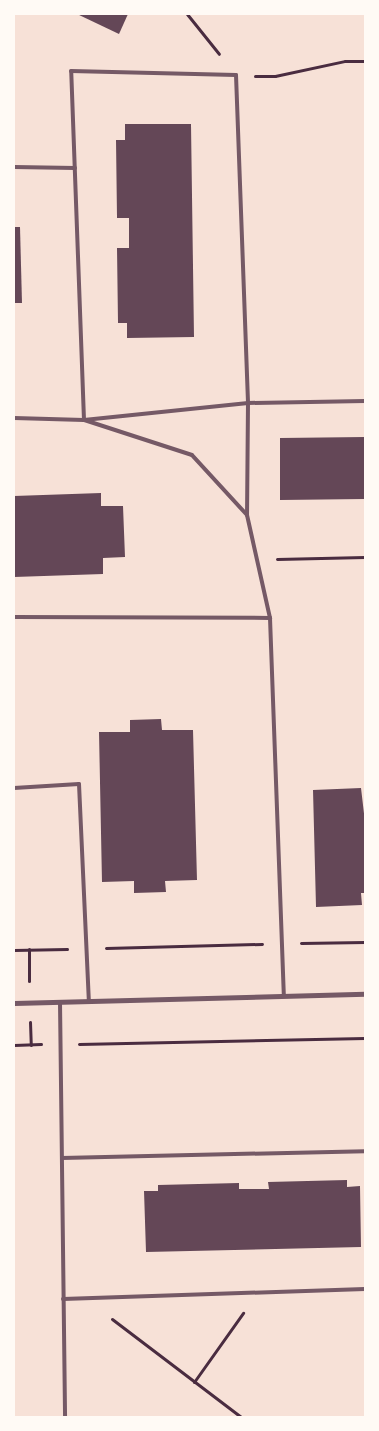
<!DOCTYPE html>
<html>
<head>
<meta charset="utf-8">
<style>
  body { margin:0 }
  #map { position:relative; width:379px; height:1431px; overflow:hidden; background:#f7e1d7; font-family:"Noto Sans",sans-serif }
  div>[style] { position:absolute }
  .building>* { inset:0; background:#644757 }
  .path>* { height:3px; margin:-1.5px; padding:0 1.5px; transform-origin:1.5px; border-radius:1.5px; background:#4a2c40 }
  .service>* { height:4px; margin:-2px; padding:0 2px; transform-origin:2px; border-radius:2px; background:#755966 }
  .minor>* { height:5px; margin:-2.5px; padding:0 2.5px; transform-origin:2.5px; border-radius:2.5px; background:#755966 }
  span { translate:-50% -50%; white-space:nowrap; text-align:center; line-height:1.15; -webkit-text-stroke:4px #fffaf5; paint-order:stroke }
  .frame { position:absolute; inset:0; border:15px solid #fffaf5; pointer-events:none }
</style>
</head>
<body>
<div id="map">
  <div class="building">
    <div style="clip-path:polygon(77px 14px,128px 14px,119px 34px)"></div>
    <div style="clip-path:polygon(125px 124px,191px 124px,194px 337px,127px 338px,127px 323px,118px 323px,117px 248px,129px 248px,129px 218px,117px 218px,116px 140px,125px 140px)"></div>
    <div style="clip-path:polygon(14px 227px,20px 227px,22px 303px,14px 303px)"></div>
    <div style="clip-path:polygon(365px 437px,365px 499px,280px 500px,280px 438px)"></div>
    <div style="clip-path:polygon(101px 493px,101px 506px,123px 506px,125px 557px,103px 558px,103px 574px,14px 577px,14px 496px)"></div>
    <div style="clip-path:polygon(161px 719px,162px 730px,193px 730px,197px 880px,165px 881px,166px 892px,134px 893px,134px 881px,102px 882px,99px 732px,130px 732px,130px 720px)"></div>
    <div style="clip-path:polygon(361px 788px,365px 822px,365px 893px,361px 893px,362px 905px,316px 907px,313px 790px)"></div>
    <div style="clip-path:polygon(347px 1180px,347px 1187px,360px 1186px,361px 1247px,146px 1252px,144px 1191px,158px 1191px,158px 1185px,239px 1183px,239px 1189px,269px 1189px,268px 1182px)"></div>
  </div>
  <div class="path">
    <div style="left:187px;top:14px;width:51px;rotate:51.3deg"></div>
    <div style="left:255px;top:76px;width:20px"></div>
    <div style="left:275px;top:76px;width:72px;rotate:-12.1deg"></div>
    <div style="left:345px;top:61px;width:20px"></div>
    <div style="left:277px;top:559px;width:88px;rotate:-1.3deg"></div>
    <div style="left:301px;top:943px;width:64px;rotate:-0.9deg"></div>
    <div style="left:106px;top:948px;width:156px;rotate:-1.5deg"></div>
    <div style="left:29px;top:949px;width:32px;rotate:90deg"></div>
    <div style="left:14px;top:950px;width:53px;rotate:-1.1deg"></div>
    <div style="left:30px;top:1022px;width:23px;rotate:88deg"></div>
    <div style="left:79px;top:1044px;width:286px;rotate:-1.2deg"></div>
    <div style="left:14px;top:1045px;width:27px;rotate:-2deg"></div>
    <div style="left:112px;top:1319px;width:162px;rotate:37.2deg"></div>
    <div style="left:194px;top:1382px;width:85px;rotate:-54.6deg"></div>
  </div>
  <div class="service">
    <div style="left:14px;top:167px;width:61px;rotate:0.9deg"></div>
    <div style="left:14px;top:418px;width:70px;rotate:1.6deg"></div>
    <div style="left:84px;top:420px;width:165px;rotate:-5.9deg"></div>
    <div style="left:248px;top:403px;width:112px;rotate:90.5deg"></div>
    <div style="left:247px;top:515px;width:106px;rotate:77.4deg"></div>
    <div style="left:270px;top:618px;width:378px;rotate:87.9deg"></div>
    <div style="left:247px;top:515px;width:81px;rotate:-132.5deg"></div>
    <div style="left:192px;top:455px;width:114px;rotate:-162deg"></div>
    <div style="left:84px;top:420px;width:349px;rotate:-92.1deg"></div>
    <div style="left:71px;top:71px;width:165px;rotate:1.4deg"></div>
    <div style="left:236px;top:75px;width:328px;rotate:87.9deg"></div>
    <div style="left:248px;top:403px;width:117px;rotate:-1deg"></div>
    <div style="left:14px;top:617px;width:256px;rotate:0.2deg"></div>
    <div style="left:14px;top:788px;width:65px;rotate:-3.5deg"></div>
    <div style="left:79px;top:784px;width:217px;rotate:87.4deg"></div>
    <div style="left:60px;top:1002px;width:415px;rotate:89.3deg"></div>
    <div style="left:62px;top:1158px;width:303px;rotate:-1.3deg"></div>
    <div style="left:63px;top:1299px;width:302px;rotate:-1.9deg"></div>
  </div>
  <div class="minor">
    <div style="left:14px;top:1003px;width:351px;rotate:-1.5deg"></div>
  </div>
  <div class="frame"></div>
</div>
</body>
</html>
